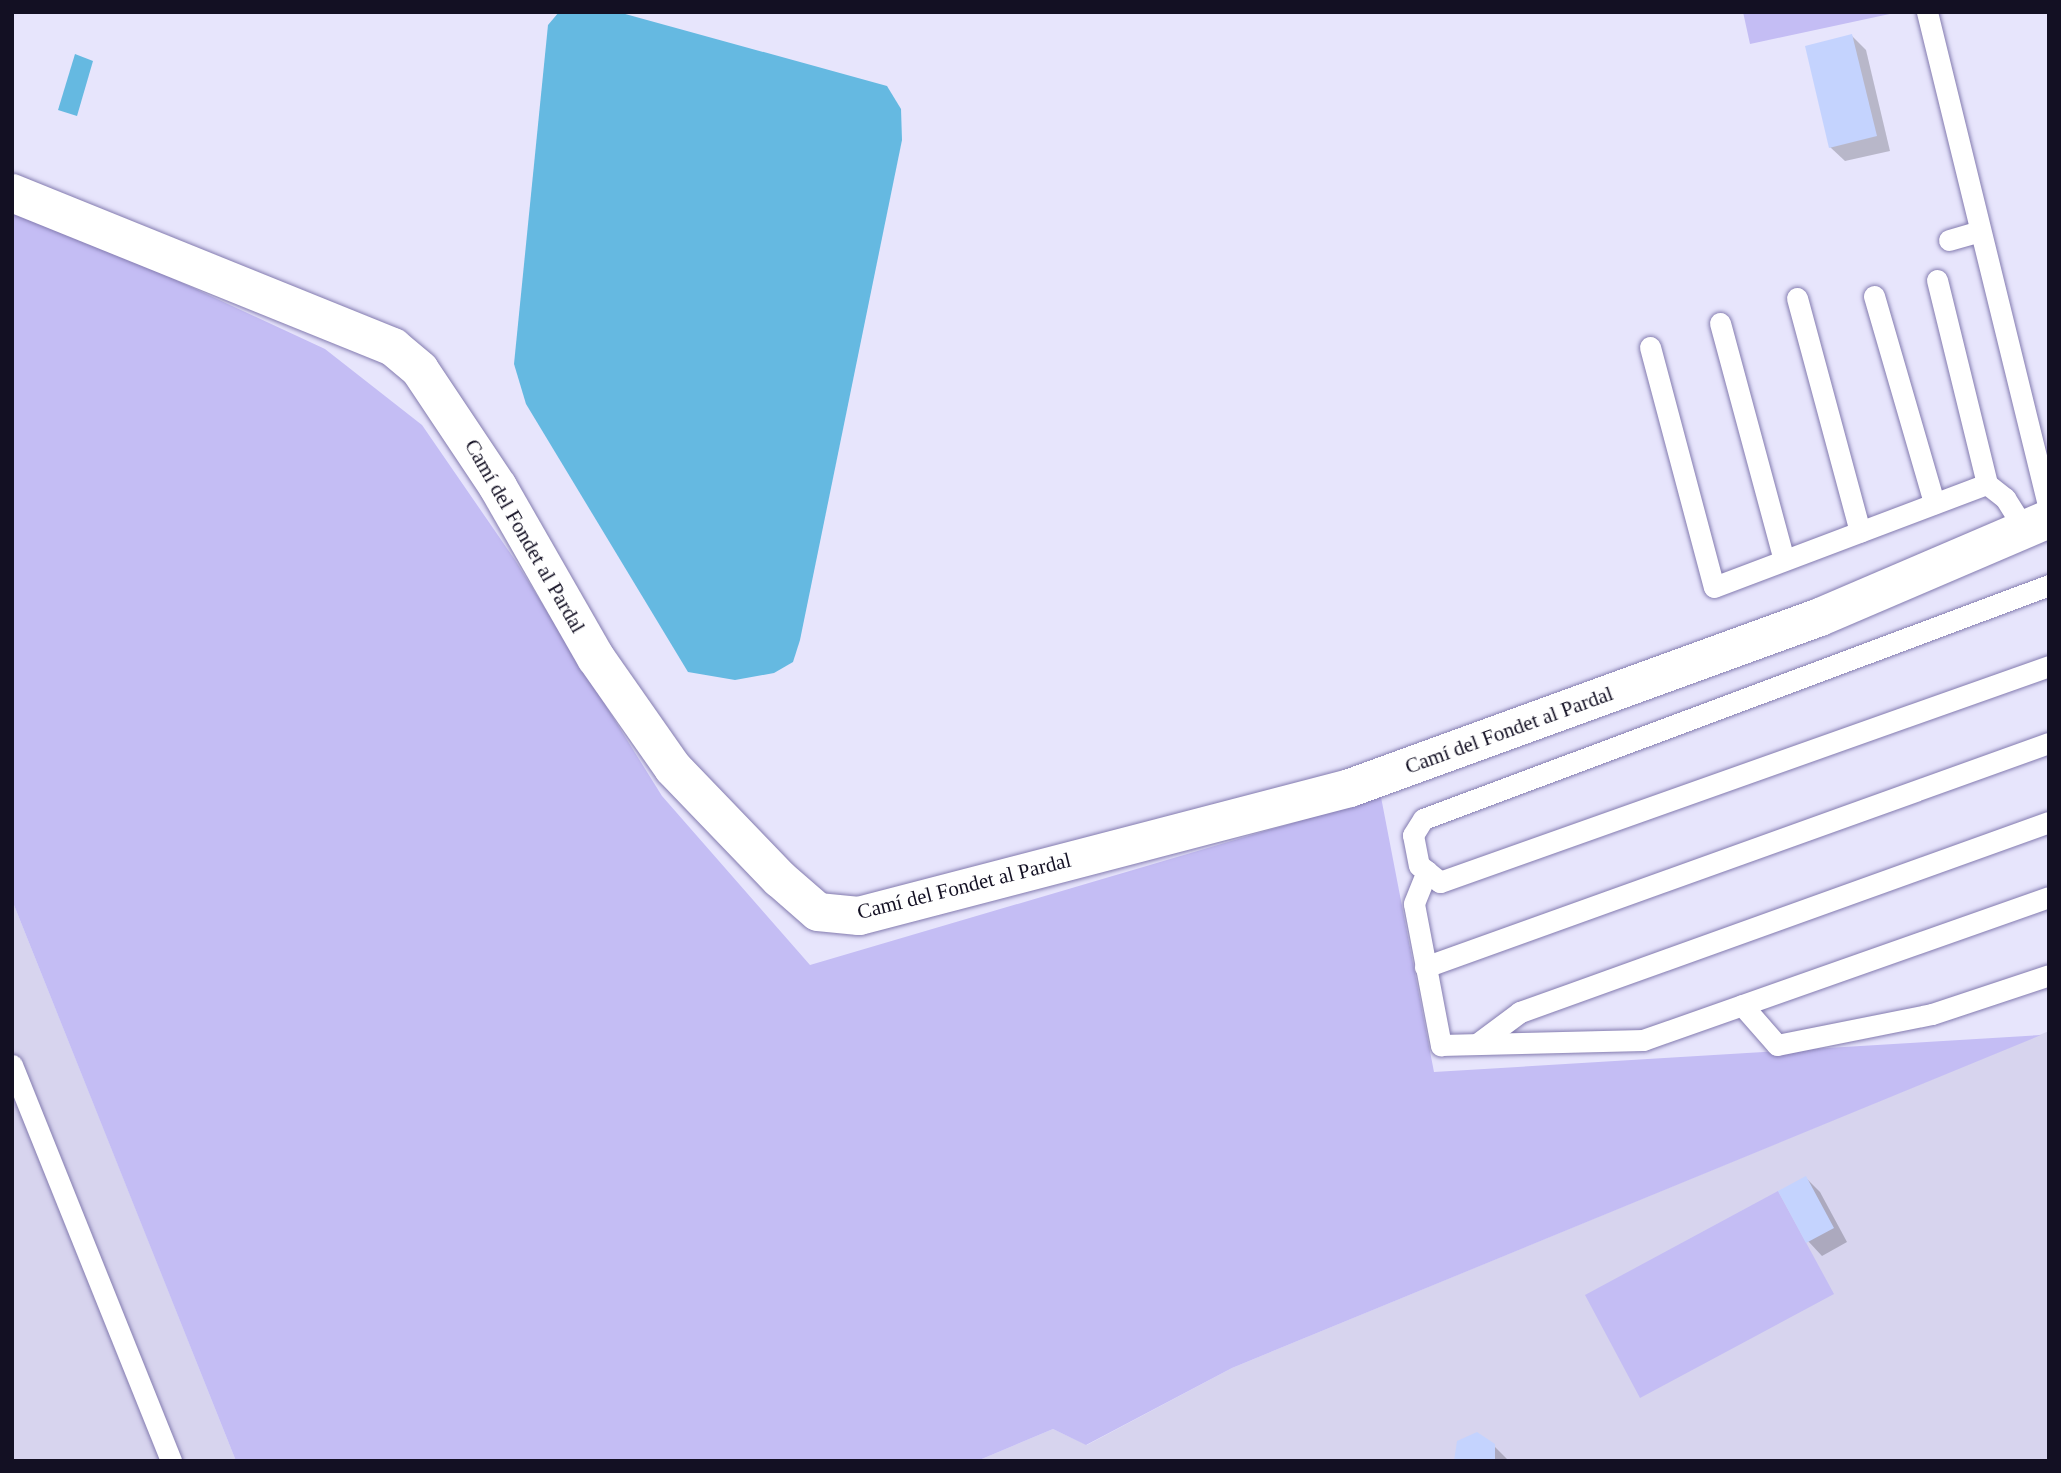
<!DOCTYPE html>
<html>
<head>
<meta charset="utf-8">
<style>
  body { margin:0 }
  #map { position:relative; width:2061px; height:1473px; overflow:hidden; background:#e7e5fc; font-family:Georgia,serif }
  div>[style] { position:absolute }
  .built>* { inset:0; background:#d7d4ee }
  .green>* { inset:0; background:#c4bdf4 }
  .water>* { inset:0; background:#65b9e1 }
  .shadow>* { inset:0; background:#0003 }
  .building>* { inset:0; background:#c4d3fe }
  .roads { filter:drop-shadow(0 0 2px #837baf) drop-shadow(0 0 2px #837baf) }
  .lane>* { height:21px; margin:-10.5px; padding:0 10.5px; transform-origin:10.5px; border-radius:10.5px; background:#fff }
  .street>* { height:38px; margin:-19px; padding:0 19px; transform-origin:19px; border-radius:19px; background:#fff }
  span { translate:-50% -50%; white-space:nowrap; text-align:center; line-height:1.15; -webkit-text-stroke:7px #fff; paint-order:stroke }
  .street-label { font-size:21px; color:#131023 }
  .frame { position:absolute; inset:0; border:14px solid #131023; pointer-events:none }
</style>
</head>
<body>
<div id="map">
  <div class="built">
    <div style="clip-path:polygon(12px 900px,144px 1230px,236px 1461px,12px 1461px)"></div>
    <div style="clip-path:polygon(2049px 1031px,2049px 1461px,977px 1461px,1053px 1429px,1087px 1445px,1232px 1368px)"></div>
  </div>
  <div class="green">
    <div style="clip-path:polygon(1743px 12px,1899px 12px,1750px 44px)"></div>
    <div style="clip-path:polygon(12px 204px,325px 349px,422px 425px,515px 560px,662px 796px,810px 965px,1381px 797px,1434px 1072px,2041px 1035px,1232px 1368px,1086px 1445px,1053px 1429px,977px 1461px,236px 1461px,12px 900px)"></div>
    <div style="clip-path:polygon(1778px 1191px,1834px 1294px,1640px 1398px,1585px 1295px)"></div>
  </div>
  <div class="water">
    <div style="clip-path:polygon(559px 12px,618px 12px,887px 86px,901px 109px,902px 140px,800px 640px,793px 662px,774px 673px,735px 680px,688px 672px,526px 404px,514px 364px,548px 25px)"></div>
    <div style="clip-path:polygon(75px 54px,93px 61px,77px 116px,58px 110px)"></div>
  </div>
  <div class="shadow">
    <div style="clip-path:polygon(1852px 36px,1866px 50px,1890px 151px,1845px 161px,1830px 147px)"></div>
    <div style="clip-path:polygon(1806px 1178px,1820px 1192px,1847px 1242px,1822px 1256px,1808px 1241px)"></div>
    <div style="clip-path:polygon(1494px 1446px,1509px 1461px,1457px 1461px)"></div>
  </div>
  <div class="building">
    <div style="clip-path:polygon(1852px 34px,1877px 136px,1829px 148px,1805px 46px)"></div>
    <div style="clip-path:polygon(1806px 1176px,1834px 1228px,1806px 1243px,1778px 1191px)"></div>
    <div style="clip-path:polygon(1477px 1432px,1495px 1444px,1495px 1461px,1454px 1461px,1457px 1441px)"></div>
  </div>
  <div class="roads">
    <div class="lane">
      <div style="left:1927px;top:12px;width:512px;rotate:76.21deg"></div>
      <div style="left:1949px;top:240px;width:32px;rotate:-16deg"></div>
      <div style="left:1937px;top:280px;width:210px;rotate:76.2deg"></div>
      <div style="left:1874px;top:296px;width:216px;rotate:73.8deg"></div>
      <div style="left:1797px;top:298px;width:242px;rotate:74.9deg"></div>
      <div style="left:1720px;top:323px;width:245px;rotate:74.9deg"></div>
      <div style="left:1650px;top:347px;width:248px;rotate:75.1deg"></div>
      <div style="left:1714px;top:587px;width:292px;rotate:-20.7deg"></div>
      <div style="left:1987px;top:484px;width:23px;rotate:38deg"></div>
      <div style="left:2005px;top:498px;width:36px;rotate:58deg"></div>
      <div style="left:2049px;top:585px;width:668px;rotate:159.5deg"></div>
      <div style="left:1423px;top:819px;width:19px;rotate:122deg"></div>
      <div style="left:1413px;top:835px;width:31px;rotate:79deg"></div>
      <div style="left:1419px;top:865px;width:27px;rotate:39deg"></div>
      <div style="left:1440px;top:882px;width:646px;rotate:-19.53deg"></div>
      <div style="left:1427px;top:871px;width:35px;rotate:112deg"></div>
      <div style="left:1414px;top:904px;width:144px;rotate:79.2deg"></div>
      <div style="left:1441px;top:1045px;width:202px;rotate:-1.4deg"></div>
      <div style="left:1643px;top:1040px;width:430px;rotate:-19.4deg"></div>
      <div style="left:1425px;top:967px;width:663px;rotate:-19.75deg"></div>
      <div style="left:1742px;top:1005px;width:53px;rotate:48.8deg"></div>
      <div style="left:1777px;top:1045px;width:158px;rotate:-11.3deg"></div>
      <div style="left:1932px;top:1014px;width:123px;rotate:-18.4deg"></div>
      <div style="left:1477px;top:1044px;width:54px;rotate:-36.7deg"></div>
      <div style="left:1520px;top:1012px;width:562px;rotate:-19.76deg"></div>
      <div style="left:12px;top:1065px;width:427px;rotate:68.1deg"></div>
    </div>
    <div class="street">
      <div style="left:12px;top:193px;width:411px;rotate:22deg"></div>
      <div style="left:393px;top:347px;width:35px;rotate:40deg"></div>
      <div style="left:420px;top:370px;width:141px;rotate:56.3deg"></div>
      <div style="left:498px;top:487px;width:197px;rotate:60.2deg"></div>
      <div style="left:596px;top:658px;width:134px;rotate:55deg"></div>
      <div style="left:673px;top:768px;width:154px;rotate:46.1deg"></div>
      <div style="left:780px;top:879px;width:50px;rotate:41deg"></div>
      <div style="left:818px;top:912px;width:41px;rotate:5.6deg"></div>
      <div style="left:859px;top:916px;width:507px;rotate:-14.61deg"></div>
      <div style="left:1350px;top:788px;width:500px;rotate:-19.99deg"></div>
      <div style="left:1820px;top:617px;width:249px;rotate:-23.2deg"></div>
    </div>
  </div>
  <div class="street-label">
    <span style="left:525px;top:536px;rotate:60deg">Camí del Fondet al Pardal</span>
    <span style="left:1509px;top:730px;rotate:-20deg">Camí del Fondet al Pardal</span>
    <span style="left:964px;top:886px;rotate:-14deg">Camí del Fondet al Pardal</span>
  </div>
  <div class="frame"></div>
</div>
</body>
</html>
